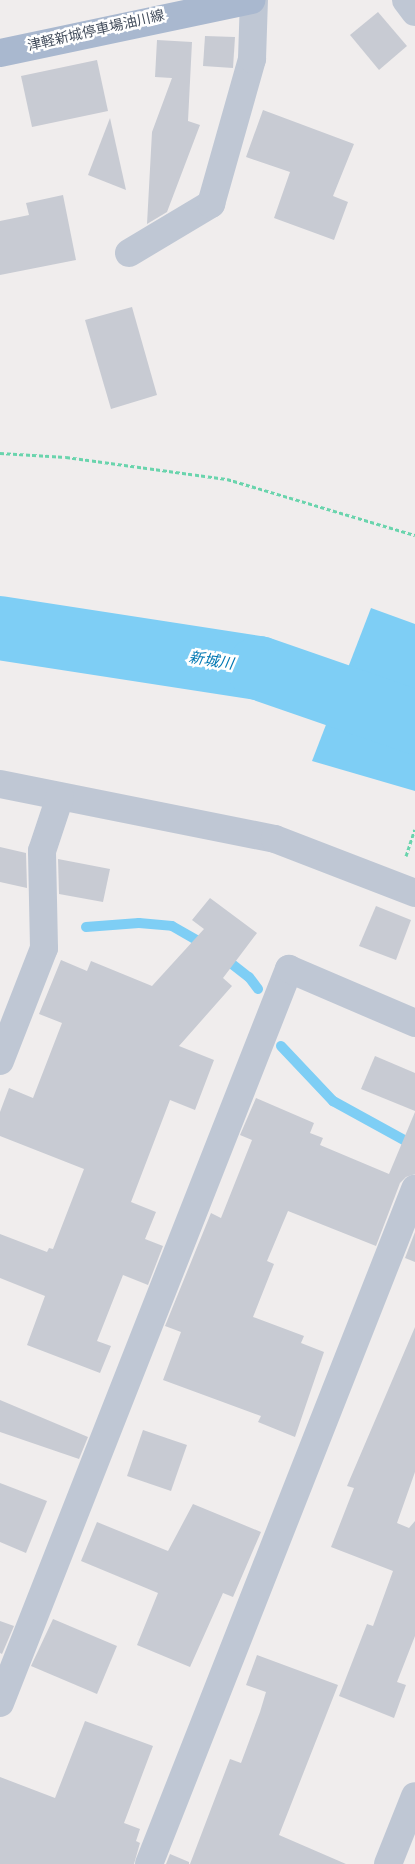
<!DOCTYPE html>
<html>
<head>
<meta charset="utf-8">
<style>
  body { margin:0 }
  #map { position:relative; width:415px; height:1864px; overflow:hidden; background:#f0eded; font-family:"Alegreya Sans","Noto Sans JP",sans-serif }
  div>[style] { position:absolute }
  .water>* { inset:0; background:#7ecef5 }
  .stream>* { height:10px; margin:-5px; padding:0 5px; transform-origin:5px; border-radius:5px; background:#7ecef5 }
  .river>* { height:64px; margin:-32px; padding:0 32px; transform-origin:32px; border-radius:32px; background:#7ecef5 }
  .building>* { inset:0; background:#c8cbd3 }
  .path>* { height:3px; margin-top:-1.5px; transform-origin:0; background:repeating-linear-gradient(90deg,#6ad4ad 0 4px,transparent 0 6.5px) }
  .minor>* { height:28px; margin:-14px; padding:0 14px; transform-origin:14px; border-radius:14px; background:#bfc7d4 }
  .major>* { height:28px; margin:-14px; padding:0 14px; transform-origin:14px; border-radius:14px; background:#a9b8cf }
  span { translate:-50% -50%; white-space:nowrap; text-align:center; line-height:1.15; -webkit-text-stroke:5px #fff; paint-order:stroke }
  .street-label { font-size:14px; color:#434d5c }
  .water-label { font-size:15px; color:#0078b3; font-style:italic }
</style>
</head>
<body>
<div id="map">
  <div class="water">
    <div style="clip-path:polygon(371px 608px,415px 624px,415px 791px,312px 761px)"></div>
  </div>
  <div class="stream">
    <div style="left:86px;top:927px;width:53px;rotate:-4.3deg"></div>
    <div style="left:139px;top:923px;width:33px;rotate:5deg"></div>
    <div style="left:172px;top:926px;width:40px;rotate:29.7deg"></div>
    <div style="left:223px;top:957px;width:33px;rotate:38deg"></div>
    <div style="left:249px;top:977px;width:15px;rotate:53deg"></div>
    <div style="left:281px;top:1046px;width:76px;rotate:46.6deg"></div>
    <div style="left:333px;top:1101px;width:94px;rotate:28.8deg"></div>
  </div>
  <div class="river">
    <div style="left:0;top:628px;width:262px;rotate:8.8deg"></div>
    <div style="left:259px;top:668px;width:165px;rotate:19.1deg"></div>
  </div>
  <div class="building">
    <div style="clip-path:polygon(378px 12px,407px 46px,379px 70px,350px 35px)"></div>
    <div style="clip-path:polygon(205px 36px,235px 37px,233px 68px,203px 66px)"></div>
    <div style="clip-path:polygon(157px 40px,192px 42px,188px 121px,200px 125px,167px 212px,147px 224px,152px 132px,172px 78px,155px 77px)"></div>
    <div style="clip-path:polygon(97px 60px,108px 111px,32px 127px,21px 76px)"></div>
    <div style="clip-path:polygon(263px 110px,354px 144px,333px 196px,348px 202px,334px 240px,274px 218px,290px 172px,246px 157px)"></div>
    <div style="clip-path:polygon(110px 118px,126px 190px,88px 175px)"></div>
    <div style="clip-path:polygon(63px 195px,76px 260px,0 275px,0 221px,29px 215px,26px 203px)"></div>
    <div style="clip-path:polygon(132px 307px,157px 395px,111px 409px,85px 320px)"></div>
    <div style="clip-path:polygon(0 847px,26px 853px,27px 888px,0 882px)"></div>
    <div style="clip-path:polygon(58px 859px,110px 869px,103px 902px,59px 894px)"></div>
    <div style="clip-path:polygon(210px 898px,257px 933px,223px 978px,232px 986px,179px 1046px,214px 1060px,195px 1110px,170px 1100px,131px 1202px,156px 1212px,145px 1239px,163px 1246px,148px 1285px,123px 1275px,97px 1341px,111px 1346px,100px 1373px,27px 1345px,45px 1296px,0 1278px,0 1234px,47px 1252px,49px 1248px,53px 1249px,84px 1169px,0 1136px,0 1112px,9px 1088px,33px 1098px,62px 1023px,39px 1014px,61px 960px,87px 971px,91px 961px,152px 986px,204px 929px,192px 920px)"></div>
    <div style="clip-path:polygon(376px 906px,411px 920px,396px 960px,359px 946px)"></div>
    <div style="clip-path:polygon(375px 1056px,415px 1073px,415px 1111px,361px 1089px)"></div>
    <div style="clip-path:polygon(256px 1098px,314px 1123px,310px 1133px,323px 1138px,320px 1145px,389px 1174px,415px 1112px,415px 1174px,406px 1177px,400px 1183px,376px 1246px,288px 1211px,267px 1261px,274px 1264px,253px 1317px,304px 1336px,301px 1343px,324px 1352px,295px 1437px,258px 1422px,261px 1416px,163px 1380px,181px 1332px,165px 1326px,211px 1213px,221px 1218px,252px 1140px,240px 1135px)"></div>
    <div style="clip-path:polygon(415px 1232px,415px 1262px,405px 1258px)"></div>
    <div style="clip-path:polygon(415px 1327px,415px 1472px,397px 1523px,409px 1528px,415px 1521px,415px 1636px,397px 1682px,406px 1685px,394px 1718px,339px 1696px,367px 1624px,373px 1626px,393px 1571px,331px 1547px,354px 1488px,347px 1486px)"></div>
    <div style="clip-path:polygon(0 1400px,88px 1437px,79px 1459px,0 1432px)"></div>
    <div style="clip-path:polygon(143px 1430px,187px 1445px,171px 1491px,127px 1476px)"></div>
    <div style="clip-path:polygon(0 1483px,47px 1501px,26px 1553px,0 1542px)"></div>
    <div style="clip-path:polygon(193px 1504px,261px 1532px,233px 1597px,223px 1593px,190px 1667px,137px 1645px,158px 1593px,81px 1561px,97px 1522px,168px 1551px)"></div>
    <div style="clip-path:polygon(53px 1619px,117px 1646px,97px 1694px,31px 1666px)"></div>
    <div style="clip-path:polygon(0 1621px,14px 1626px,2px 1654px,0 1653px)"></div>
    <div style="clip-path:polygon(257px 1655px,338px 1685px,279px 1835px,346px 1864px,190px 1864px,230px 1759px,241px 1763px,260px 1712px,266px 1692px,246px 1685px)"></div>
    <div style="clip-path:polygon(85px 1721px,153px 1746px,124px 1823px,140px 1829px,136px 1841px,140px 1843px,134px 1864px,0 1864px,0 1777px,55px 1798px)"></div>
    <div style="clip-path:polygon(170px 1854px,189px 1862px,189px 1864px,166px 1864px)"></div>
  </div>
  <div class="path">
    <div style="left:0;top:453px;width:66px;rotate:3.5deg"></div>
    <div style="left:66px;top:457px;width:162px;rotate:7.8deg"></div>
    <div style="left:227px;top:479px;width:196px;rotate:16.6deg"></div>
    <div style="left:406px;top:856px;width:28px;rotate:-72deg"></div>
  </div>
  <div class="minor">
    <div style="left:406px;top:0;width:15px;rotate:53deg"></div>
    <div style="left:129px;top:253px;width:96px;rotate:-30.9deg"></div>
    <div style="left:211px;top:204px;width:151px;rotate:-74.2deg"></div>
    <div style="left:252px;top:59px;width:59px;rotate:-88.1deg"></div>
    <div style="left:0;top:784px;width:280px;rotate:11.3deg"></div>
    <div style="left:275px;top:839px;width:150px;rotate:21.1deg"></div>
    <div style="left:0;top:1061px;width:121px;rotate:-68.7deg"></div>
    <div style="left:44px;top:948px;width:97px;rotate:-91.2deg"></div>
    <div style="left:42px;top:851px;width:57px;rotate:-71.6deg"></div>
    <div style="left:0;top:1703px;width:789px;rotate:-68.51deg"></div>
    <div style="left:289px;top:969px;width:137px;rotate:23.2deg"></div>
    <div style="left:149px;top:1864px;width:726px;rotate:-68.49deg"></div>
    <div style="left:388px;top:1864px;width:73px;rotate:-68.3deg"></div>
  </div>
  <div class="major">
    <div style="left:0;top:53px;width:257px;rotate:-11.9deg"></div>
  </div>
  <div class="street-label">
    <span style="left:96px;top:31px;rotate:-13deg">津軽新城停車場油川線</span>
  </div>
  <div class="water-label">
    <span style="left:211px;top:661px;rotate:9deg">新城川</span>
  </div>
</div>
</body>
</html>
